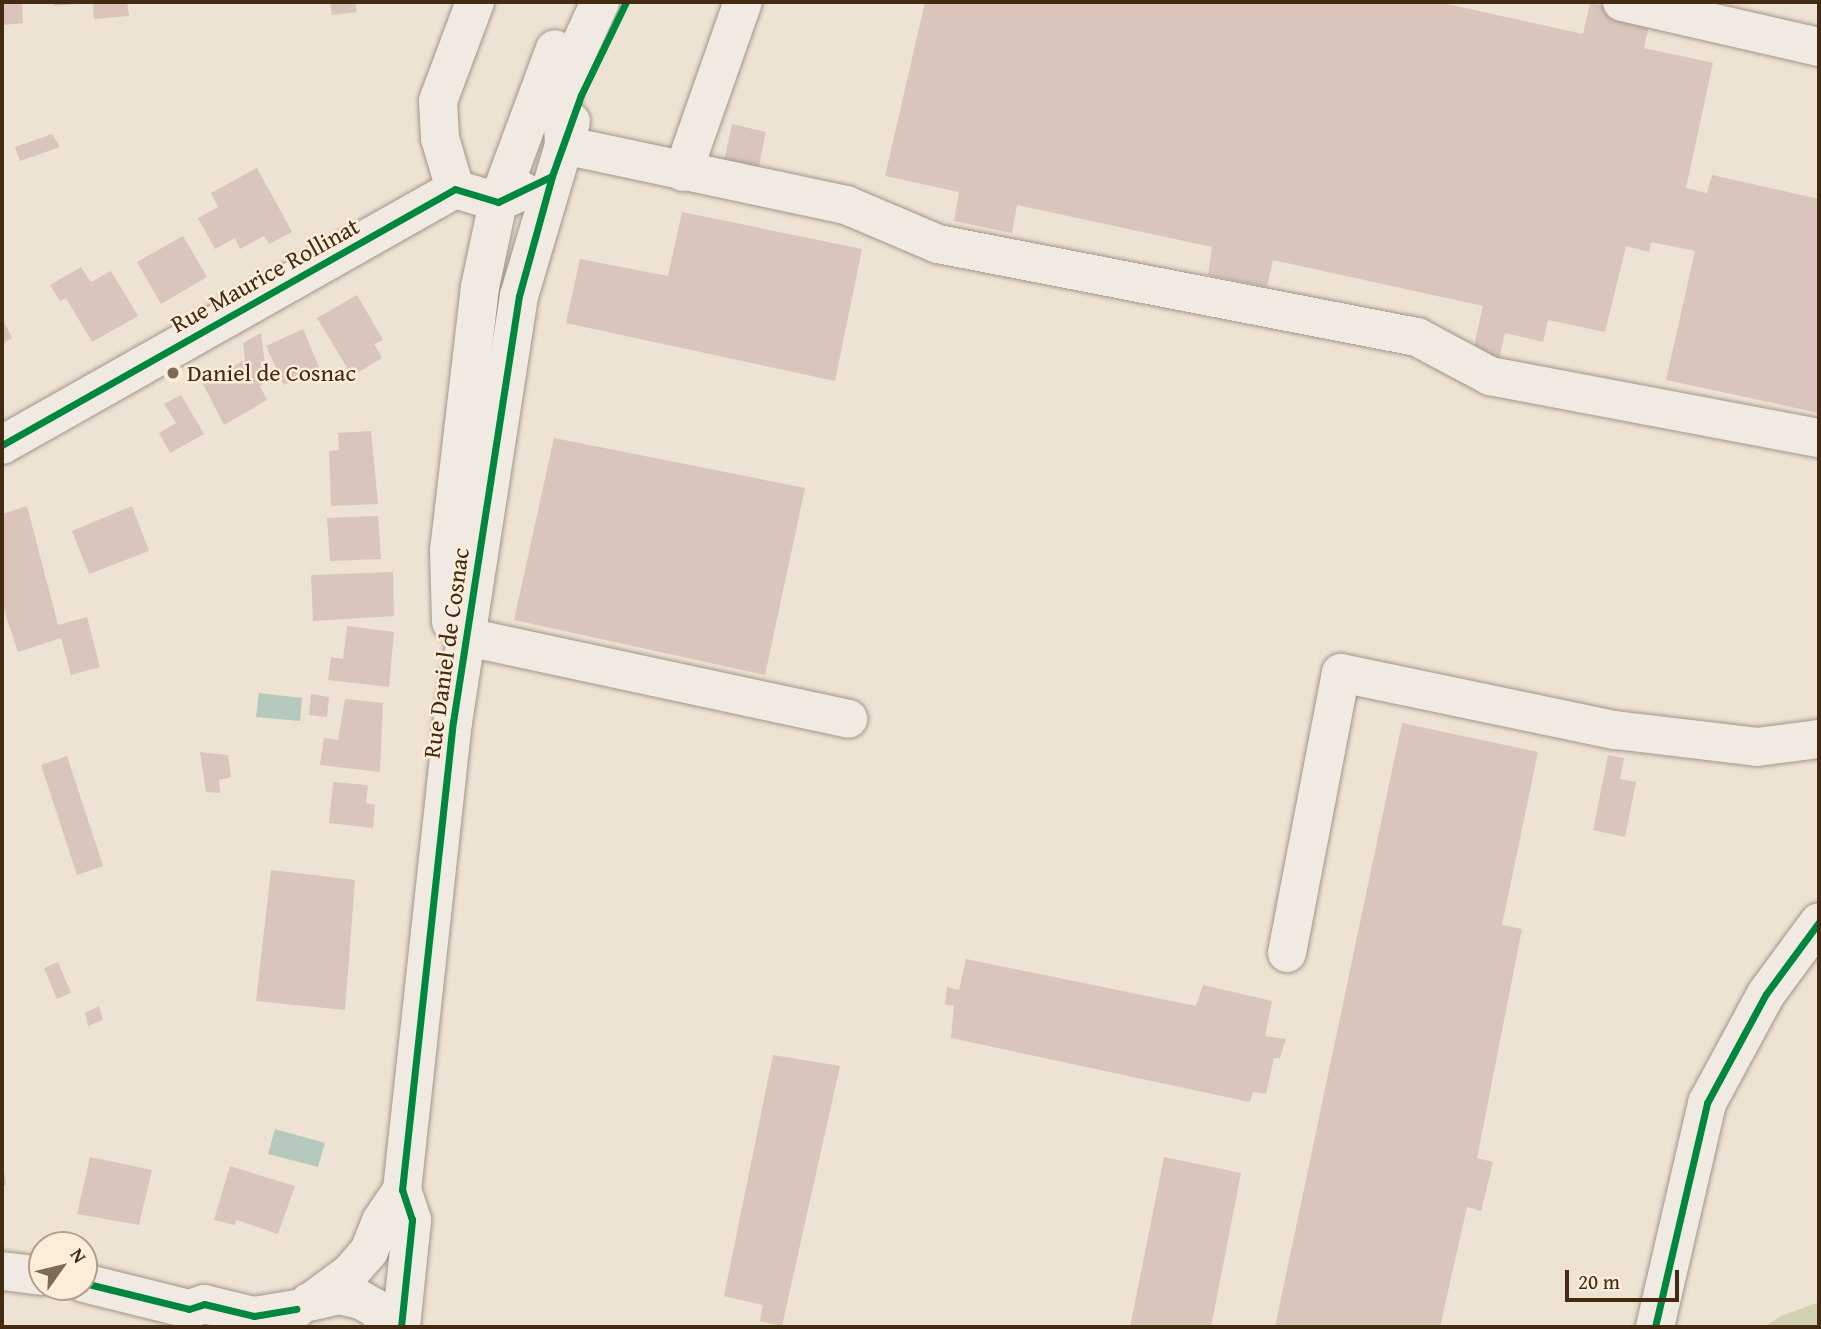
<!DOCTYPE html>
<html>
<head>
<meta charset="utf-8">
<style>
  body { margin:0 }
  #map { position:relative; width:1821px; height:1329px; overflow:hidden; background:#eee2d2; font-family:"Gentium Book Plus",serif }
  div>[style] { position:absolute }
  .green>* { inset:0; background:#d2d2b1 }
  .water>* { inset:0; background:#b6c9be }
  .building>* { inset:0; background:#d9c5bb }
  .roads { filter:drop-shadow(0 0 2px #a0968a) drop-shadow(0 0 2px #a0968a) }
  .minor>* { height:38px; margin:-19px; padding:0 19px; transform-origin:19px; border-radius:19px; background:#f1eae2 }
  .cycleway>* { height:7px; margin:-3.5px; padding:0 3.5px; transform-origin:3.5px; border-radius:3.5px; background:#00873e }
  .dots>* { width:19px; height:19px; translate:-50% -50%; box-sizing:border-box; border:4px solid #fcedda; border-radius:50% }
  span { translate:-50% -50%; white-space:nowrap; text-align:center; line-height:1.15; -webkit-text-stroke:5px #fcedda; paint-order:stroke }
  .street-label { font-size:24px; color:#422b12 }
  .poi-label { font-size:24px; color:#422b12 }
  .left { translate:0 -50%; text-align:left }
  .frame { position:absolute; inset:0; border:4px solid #422b12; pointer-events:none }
  .north { position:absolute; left:28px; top:1231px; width:70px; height:70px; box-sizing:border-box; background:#fcedda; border:2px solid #b29f8a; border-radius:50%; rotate:56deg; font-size:19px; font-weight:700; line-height:28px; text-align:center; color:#422b12 }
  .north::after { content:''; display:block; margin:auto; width:24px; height:32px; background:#7e6b55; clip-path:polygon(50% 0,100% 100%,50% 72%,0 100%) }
  .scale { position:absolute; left:1565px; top:1270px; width:114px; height:32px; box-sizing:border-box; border:4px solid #422b12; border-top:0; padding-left:9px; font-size:21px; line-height:24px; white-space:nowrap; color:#422b12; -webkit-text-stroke:5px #fcedda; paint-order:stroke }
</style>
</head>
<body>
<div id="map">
  <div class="green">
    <div style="clip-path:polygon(1819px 1302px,1819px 1327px,1764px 1327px,1781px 1316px)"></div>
  </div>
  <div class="water">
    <div style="clip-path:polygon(259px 693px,302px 698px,300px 721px,256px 717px)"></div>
    <div style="clip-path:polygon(275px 1129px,325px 1143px,318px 1167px,268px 1154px)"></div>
  </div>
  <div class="building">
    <div style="clip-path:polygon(2px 2px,22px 2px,23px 23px,2px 25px)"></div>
    <div style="clip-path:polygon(54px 2px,77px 2px,77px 4px,54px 6px)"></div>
    <div style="clip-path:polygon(93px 2px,127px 2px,129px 16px,94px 19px)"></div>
    <div style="clip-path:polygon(330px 2px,355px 2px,357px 12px,332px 15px)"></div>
    <div style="clip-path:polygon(925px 2px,1438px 2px,1583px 34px,1590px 3px,1651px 16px,1644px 48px,1713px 63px,1686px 188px,1707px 193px,1712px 175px,1819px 199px,1819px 413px,1666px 380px,1695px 251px,1651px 242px,1649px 252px,1626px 246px,1605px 332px,1548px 320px,1543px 342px,1505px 333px,1499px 360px,1472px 355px,1483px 306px,1273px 260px,1267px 287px,1208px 275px,1212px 247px,1017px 205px,1012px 233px,954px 221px,959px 192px,885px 176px)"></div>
    <div style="clip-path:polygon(732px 124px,766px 132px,758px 171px,723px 166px)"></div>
    <div style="clip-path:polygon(52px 134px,60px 147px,20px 161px,15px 147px)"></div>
    <div style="clip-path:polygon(257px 168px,292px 232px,269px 244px,264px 236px,240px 249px,235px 238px,215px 249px,198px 218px,218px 207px,211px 193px)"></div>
    <div style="clip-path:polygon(682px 212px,862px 249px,835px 381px,566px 323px,580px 259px,668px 276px)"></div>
    <div style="clip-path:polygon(183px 236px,207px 277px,161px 304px,137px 262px)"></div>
    <div style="clip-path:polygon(81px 267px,91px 282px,111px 271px,138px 316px,92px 342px,66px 298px,60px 301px,50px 285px)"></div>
    <div style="clip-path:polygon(357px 295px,383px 340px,374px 344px,382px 358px,352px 376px,317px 318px)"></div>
    <div style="clip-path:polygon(2px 318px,12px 338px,2px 344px)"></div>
    <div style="clip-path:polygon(303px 329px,319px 367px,284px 385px,266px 346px)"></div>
    <div style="clip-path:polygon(261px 333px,267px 381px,260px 386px,267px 400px,224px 425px,203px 384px,245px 360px,243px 343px)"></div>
    <div style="clip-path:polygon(181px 395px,204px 434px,170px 453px,159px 433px,176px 423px,164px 404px)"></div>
    <div style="clip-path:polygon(371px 431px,378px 504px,331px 506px,329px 451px,339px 450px,338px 433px)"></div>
    <div style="clip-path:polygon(554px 438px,805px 488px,765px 675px,514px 620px)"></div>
    <div style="clip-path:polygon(27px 506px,58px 625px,87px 617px,100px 667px,71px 675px,61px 638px,18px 652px,2px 604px,2px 514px)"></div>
    <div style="clip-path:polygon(132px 506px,149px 551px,89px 574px,72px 531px)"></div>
    <div style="clip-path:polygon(378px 516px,381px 559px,330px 561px,327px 518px)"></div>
    <div style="clip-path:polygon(393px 572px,394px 616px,313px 621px,311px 575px)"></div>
    <div style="clip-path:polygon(347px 626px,394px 632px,389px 687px,328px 680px,331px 657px,343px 659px)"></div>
    <div style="clip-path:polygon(311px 694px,329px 697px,327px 717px,309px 715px)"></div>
    <div style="clip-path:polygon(345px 699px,383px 703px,380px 772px,320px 765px,324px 738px,338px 740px)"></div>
    <div style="clip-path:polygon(1402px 723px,1538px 752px,1502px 925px,1522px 929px,1477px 1158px,1493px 1162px,1481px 1211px,1467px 1207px,1440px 1327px,1275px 1327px)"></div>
    <div style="clip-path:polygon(200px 752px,228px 755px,231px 777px,219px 780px,220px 793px,206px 792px)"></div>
    <div style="clip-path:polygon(1608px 755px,1624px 758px,1620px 779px,1636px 782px,1625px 837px,1593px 830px)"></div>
    <div style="clip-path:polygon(67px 756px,103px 866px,77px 875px,41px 765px)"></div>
    <div style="clip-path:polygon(333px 782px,368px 785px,366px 803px,375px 805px,373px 828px,329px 823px)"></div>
    <div style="clip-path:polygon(271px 870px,355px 880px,345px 1010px,256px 1001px)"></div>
    <div style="clip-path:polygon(966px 959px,1196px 1006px,1203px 985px,1272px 1001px,1265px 1036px,1286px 1039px,1280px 1058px,1274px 1058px,1266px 1094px,1253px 1092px,1250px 1102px,951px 1038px,954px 1006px,945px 1004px,947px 987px,959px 990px)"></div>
    <div style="clip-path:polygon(58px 962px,71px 993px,57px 999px,44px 968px)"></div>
    <div style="clip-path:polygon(99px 1006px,103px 1020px,88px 1026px,85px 1013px)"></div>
    <div style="clip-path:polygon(773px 1055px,840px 1066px,782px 1326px,760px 1321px,763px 1305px,724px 1296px)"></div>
    <div style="clip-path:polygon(90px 1157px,152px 1170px,139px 1225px,77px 1214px)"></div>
    <div style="clip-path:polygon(1164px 1157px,1241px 1173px,1211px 1327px,1130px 1327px)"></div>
    <div style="clip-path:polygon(2px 1158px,6px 1185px,2px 1186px)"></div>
    <div style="clip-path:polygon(230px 1166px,295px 1186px,278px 1234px,237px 1220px,234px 1225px,214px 1220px)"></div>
  </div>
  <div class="roads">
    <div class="minor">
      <div style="left:600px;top:2px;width:94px;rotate:114.6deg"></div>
      <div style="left:561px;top:87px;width:58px;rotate:87deg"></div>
      <div style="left:564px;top:145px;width:288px;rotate:12deg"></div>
      <div style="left:846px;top:205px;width:100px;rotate:23deg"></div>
      <div style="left:938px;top:244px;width:488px;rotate:11deg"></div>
      <div style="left:1417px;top:337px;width:83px;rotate:28.1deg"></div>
      <div style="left:1490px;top:376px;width:335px;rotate:10.7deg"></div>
      <div style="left:1622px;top:2px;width:202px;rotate:12.9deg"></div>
      <div style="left:683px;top:172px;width:180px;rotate:-70.6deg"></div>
      <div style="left:455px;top:189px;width:53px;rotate:-106.4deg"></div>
      <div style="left:440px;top:138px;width:37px;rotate:-93deg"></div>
      <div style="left:438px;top:101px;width:106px;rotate:-69.5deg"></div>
      <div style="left:2px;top:445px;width:520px;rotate:-29.47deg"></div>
      <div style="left:455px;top:189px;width:45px;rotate:16.8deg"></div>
      <div style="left:498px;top:202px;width:27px;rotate:-24deg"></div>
      <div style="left:451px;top:622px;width:71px;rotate:-91.6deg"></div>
      <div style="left:449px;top:551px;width:266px;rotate:-83.3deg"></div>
      <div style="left:480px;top:287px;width:87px;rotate:-78deg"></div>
      <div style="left:498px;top:202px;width:163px;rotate:-69.6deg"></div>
      <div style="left:467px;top:637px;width:390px;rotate:12.1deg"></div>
      <div style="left:1287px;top:953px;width:285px;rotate:-79.1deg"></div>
      <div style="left:1341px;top:673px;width:280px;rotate:11.8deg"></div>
      <div style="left:1615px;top:730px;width:143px;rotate:6.8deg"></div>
      <div style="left:1757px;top:747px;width:63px;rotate:-7.4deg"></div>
      <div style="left:2px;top:1271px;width:40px;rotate:7.1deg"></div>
      <div style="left:84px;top:1283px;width:108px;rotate:13.9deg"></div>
      <div style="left:189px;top:1309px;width:16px;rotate:-18deg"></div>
      <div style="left:204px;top:1304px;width:51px;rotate:13.5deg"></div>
      <div style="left:254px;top:1316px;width:43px;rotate:-9.5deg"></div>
      <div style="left:316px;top:1298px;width:42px;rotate:-36.3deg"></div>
      <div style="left:350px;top:1273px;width:29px;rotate:-49deg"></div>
      <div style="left:369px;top:1251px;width:32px;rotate:-68deg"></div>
      <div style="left:381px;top:1221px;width:37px;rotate:-56deg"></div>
      <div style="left:309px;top:1302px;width:31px;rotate:-13deg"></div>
      <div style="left:339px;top:1295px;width:23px;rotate:13deg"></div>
      <div style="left:361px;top:1300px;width:16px;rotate:30deg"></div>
      <div style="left:375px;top:1308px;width:25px;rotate:48deg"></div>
      <div style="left:401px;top:1327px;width:108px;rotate:-84.1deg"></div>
      <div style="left:412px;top:1220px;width:32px;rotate:-108deg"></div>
      <div style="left:402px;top:1190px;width:471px;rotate:-83.8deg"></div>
      <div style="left:453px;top:722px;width:431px;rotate:-81.2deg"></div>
      <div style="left:519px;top:296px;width:182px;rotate:-73.4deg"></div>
      <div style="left:1655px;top:1327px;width:230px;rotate:-76.9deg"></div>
      <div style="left:1707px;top:1103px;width:124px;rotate:-61.6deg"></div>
      <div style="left:1766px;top:994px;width:89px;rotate:-53.6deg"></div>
    </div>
  </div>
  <div class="cycleway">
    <div style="left:2px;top:445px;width:520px;rotate:-29.47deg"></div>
    <div style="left:455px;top:189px;width:45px;rotate:16.8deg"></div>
    <div style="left:498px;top:202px;width:60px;rotate:-25.7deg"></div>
    <div style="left:84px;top:1283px;width:108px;rotate:13.9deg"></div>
    <div style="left:189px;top:1309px;width:16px;rotate:-18deg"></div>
    <div style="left:204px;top:1304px;width:51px;rotate:13.5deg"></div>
    <div style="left:254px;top:1316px;width:43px;rotate:-9.5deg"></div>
    <div style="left:401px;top:1327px;width:108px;rotate:-84.1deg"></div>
    <div style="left:412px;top:1220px;width:32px;rotate:-108deg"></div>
    <div style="left:402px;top:1190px;width:471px;rotate:-83.8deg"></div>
    <div style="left:453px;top:722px;width:431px;rotate:-81.2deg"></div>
    <div style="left:519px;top:296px;width:124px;rotate:-74.6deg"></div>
    <div style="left:552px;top:176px;width:86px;rotate:-70.3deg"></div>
    <div style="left:581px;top:95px;width:103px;rotate:-64.2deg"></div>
    <div style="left:1655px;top:1327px;width:230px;rotate:-76.9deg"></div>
    <div style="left:1707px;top:1103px;width:124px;rotate:-61.6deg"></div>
    <div style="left:1766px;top:994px;width:89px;rotate:-53.6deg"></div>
  </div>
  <div class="dots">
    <div style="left:173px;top:373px;background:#7e6b55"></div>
  </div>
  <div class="street-label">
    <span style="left:265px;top:275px;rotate:-29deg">Rue Maurice Rollinat</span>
    <span style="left:446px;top:653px;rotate:-82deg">Rue Daniel de Cosnac</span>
  </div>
  <div class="poi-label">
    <span class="left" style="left:187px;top:373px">Daniel de Cosnac</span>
  </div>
  <div class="frame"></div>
  <div class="north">N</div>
  <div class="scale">20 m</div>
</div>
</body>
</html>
